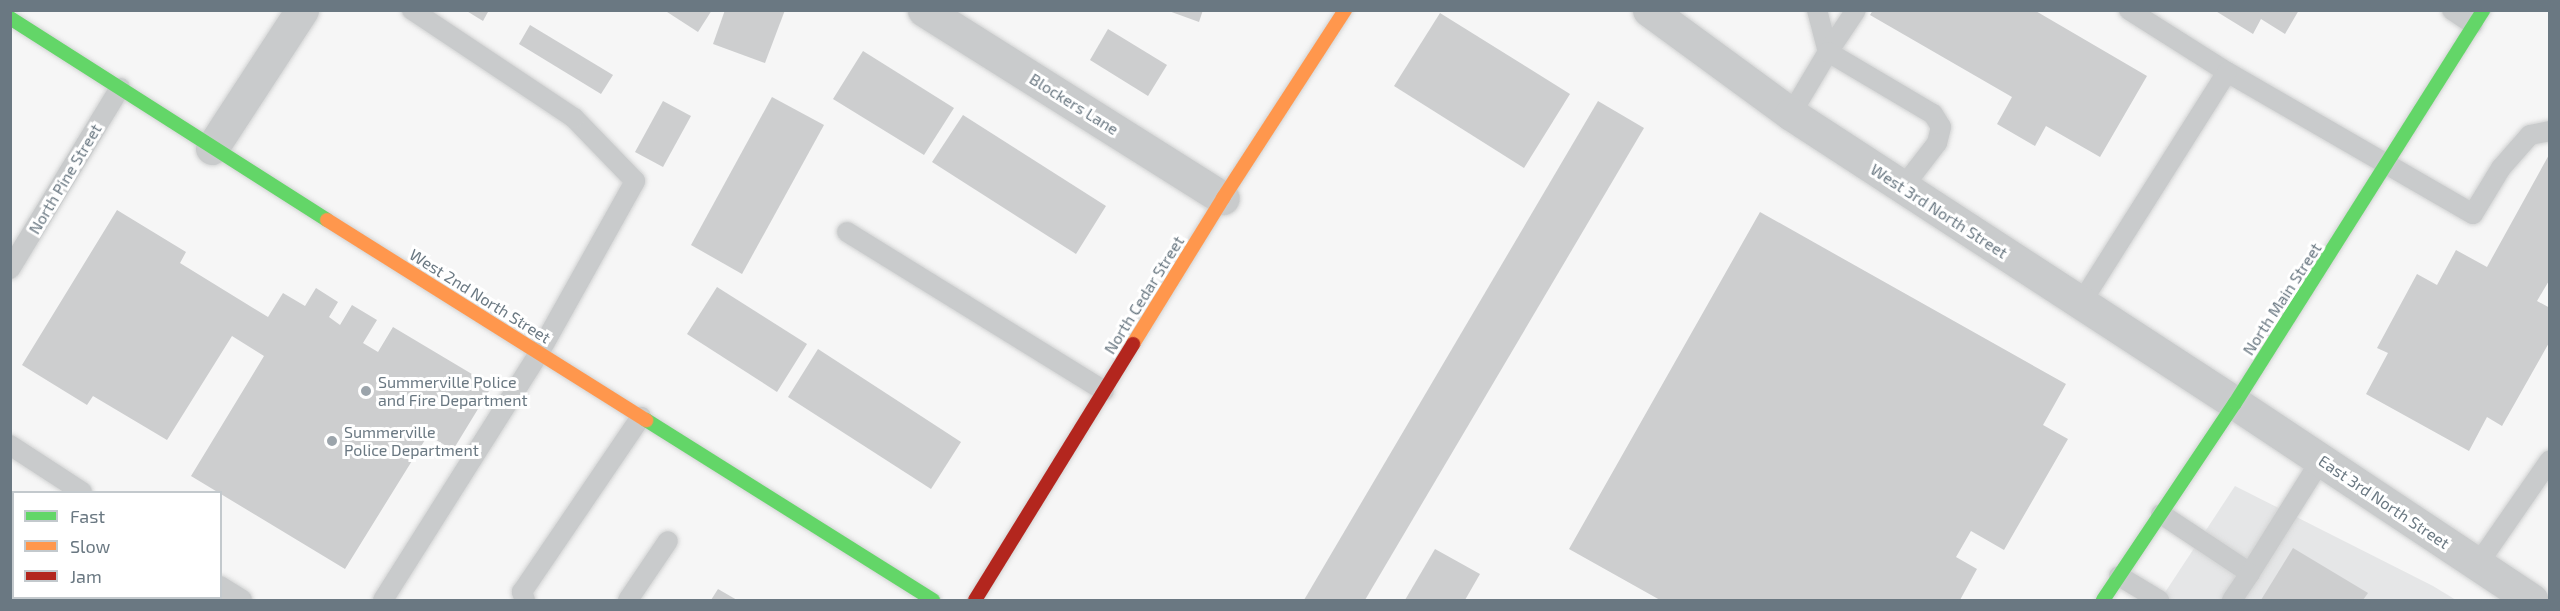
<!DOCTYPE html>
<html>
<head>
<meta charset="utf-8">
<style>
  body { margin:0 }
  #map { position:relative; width:2560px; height:611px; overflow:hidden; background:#f6f6f6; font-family:"Exo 2",sans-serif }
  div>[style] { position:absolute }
  .built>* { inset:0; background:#e5e6e7 }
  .building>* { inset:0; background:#cdcecf }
  .roads { filter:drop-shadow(0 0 2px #d2d3d3) drop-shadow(0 0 2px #d2d3d3) }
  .lane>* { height:20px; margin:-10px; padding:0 10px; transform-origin:10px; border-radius:10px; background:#c9cbcc }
  .street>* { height:33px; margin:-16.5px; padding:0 16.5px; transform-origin:16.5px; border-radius:16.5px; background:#c9cbcc }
  .fast>* { height:14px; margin:-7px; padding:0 7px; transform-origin:7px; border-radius:7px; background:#63d668 }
  .slow>* { height:14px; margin:-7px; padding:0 7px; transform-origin:7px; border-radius:7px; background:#ff974d }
  .jam>* { height:14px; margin:-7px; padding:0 7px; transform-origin:7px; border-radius:7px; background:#b3261e }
  .dots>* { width:16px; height:16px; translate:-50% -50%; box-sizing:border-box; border:3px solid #fff; border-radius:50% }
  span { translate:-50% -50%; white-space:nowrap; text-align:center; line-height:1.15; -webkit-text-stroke:6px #fff; paint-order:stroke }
  .street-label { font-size:16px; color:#6a7882 }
  .poi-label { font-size:16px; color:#6a7882 }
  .left { translate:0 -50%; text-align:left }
  .frame { position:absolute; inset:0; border:12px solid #6a7882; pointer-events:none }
  .legend { position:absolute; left:12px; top:491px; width:210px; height:108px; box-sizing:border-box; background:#fff; border:2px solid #c3c9cd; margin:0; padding:8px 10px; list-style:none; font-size:18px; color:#6a7882 }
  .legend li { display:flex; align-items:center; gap:12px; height:30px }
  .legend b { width:30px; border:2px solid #c3c9cd }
</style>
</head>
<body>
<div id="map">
  <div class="built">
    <div style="clip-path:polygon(2235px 486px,2433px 586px,2456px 600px,2160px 600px)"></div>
  </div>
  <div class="building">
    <div style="clip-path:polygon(465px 10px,489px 10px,483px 21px)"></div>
    <div style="clip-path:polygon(664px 10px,712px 10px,698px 32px)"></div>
    <div style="clip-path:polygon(725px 10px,785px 10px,765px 63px,713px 44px)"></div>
    <div style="clip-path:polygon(1166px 10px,1203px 10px,1199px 22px)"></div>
    <div style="clip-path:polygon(1873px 10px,2034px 10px,2147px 76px,2100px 157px,2046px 126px,2035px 146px,1997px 124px,2012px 97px,1870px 15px)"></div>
    <div style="clip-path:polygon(2214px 10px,2299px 10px,2285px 34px,2261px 19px,2253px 34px)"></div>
    <div style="clip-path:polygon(1440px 13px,1570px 94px,1524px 168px,1394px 86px)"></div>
    <div style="clip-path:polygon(530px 25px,613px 75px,601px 94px,519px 44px)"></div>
    <div style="clip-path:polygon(1108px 29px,1167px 65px,1148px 96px,1090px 60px)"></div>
    <div style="clip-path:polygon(863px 51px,954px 108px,924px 155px,833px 99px)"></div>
    <div style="clip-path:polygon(772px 97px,824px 125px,742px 274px,691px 245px)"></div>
    <div style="clip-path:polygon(663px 101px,691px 116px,663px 167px,635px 152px)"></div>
    <div style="clip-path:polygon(1598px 101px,1644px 128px,1365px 600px,1304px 600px)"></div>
    <div style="clip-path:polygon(963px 115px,1106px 206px,1076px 254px,932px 162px)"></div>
    <div style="clip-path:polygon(2550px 153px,2550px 279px,2537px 301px,2550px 308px,2550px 341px,2502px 426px,2487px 417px,2469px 451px,2366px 394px,2388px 353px,2377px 348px,2417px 274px,2437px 285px,2456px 250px,2487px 267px)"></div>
    <div style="clip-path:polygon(117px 210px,186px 252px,180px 263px,268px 317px,283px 293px,305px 306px,316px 288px,338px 302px,329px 317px,340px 325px,352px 305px,377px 320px,363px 343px,378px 352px,393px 327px,492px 386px,453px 450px,428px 435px,345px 569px,191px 476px,264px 356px,232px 336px,167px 440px,93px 396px,87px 405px,22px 365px)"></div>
    <div style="clip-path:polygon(1760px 212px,2066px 384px,2043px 425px,2068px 439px,2004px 550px,1971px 531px,1956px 557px,1977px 569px,1960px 600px,1660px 600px,1569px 549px)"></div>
    <div style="clip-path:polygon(717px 287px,807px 344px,777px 392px,687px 334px)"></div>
    <div style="clip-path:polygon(818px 349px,961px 442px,931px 489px,788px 397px)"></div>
    <div style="clip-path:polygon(2293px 548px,2368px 593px,2363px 600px,2261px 600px)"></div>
    <div style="clip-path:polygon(1435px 549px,1480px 574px,1465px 600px,1405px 600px)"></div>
    <div style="clip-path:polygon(718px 589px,737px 600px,711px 600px)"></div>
  </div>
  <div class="roads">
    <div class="lane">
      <div style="left:1817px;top:10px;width:43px;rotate:75.3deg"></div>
      <div style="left:2129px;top:10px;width:116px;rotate:32.3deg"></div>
      <div style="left:2227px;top:72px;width:284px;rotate:30deg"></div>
      <div style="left:2473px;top:214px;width:54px;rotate:-58.7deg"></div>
      <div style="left:2501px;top:168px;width:44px;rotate:-48.7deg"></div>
      <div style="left:2530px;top:135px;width:20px;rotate:-11deg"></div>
      <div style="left:2452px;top:10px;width:25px;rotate:34deg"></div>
      <div style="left:1828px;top:52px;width:50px;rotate:-56.3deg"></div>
      <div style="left:1791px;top:114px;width:72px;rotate:-59.2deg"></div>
      <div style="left:1828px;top:52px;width:122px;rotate:30.6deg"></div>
      <div style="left:1933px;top:114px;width:15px;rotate:58deg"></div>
      <div style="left:1941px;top:127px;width:16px;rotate:104deg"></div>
      <div style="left:1937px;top:143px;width:56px;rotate:127.7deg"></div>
      <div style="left:847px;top:232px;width:302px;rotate:31.7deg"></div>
      <div style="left:10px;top:269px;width:212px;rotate:-58.7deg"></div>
      <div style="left:2081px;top:303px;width:273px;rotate:-57.7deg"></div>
      <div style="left:10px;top:445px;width:86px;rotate:33.1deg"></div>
      <div style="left:2161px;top:514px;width:107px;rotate:33.5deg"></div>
      <div style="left:2250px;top:573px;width:133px;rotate:-57.9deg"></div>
      <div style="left:2478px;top:564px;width:126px;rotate:-55.3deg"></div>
      <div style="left:2119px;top:576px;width:47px;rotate:31deg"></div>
      <div style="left:220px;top:586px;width:26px;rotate:32deg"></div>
      <div style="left:383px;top:600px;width:292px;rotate:-57.7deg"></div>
      <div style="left:539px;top:353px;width:197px;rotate:-60.8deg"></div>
      <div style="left:635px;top:181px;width:88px;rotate:-134.1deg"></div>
      <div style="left:574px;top:118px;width:195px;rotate:-146.3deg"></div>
      <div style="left:525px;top:600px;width:9px;rotate:-111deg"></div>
      <div style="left:522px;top:592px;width:212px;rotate:-55.8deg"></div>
      <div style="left:628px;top:600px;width:71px;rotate:-55.9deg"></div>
      <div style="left:2232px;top:600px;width:32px;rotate:-56deg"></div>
    </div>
    <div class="street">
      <div style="left:924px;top:10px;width:353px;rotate:32.2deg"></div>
      <div style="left:1649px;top:10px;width:176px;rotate:36.2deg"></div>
      <div style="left:1791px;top:114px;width:530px;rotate:33.06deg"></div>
      <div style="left:2235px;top:403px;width:356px;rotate:33.6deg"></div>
      <div style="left:212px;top:148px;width:165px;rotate:-56.9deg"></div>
    </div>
    <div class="fast">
      <div style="left:10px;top:18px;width:376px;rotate:32.5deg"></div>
      <div style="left:646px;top:420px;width:339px;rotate:32.1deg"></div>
      <div style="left:2103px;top:600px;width:237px;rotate:-56.2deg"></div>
      <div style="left:2235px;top:403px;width:465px;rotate:-57.7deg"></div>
    </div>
    <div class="slow">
      <div style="left:327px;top:220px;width:377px;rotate:32.1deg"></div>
      <div style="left:1133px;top:344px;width:172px;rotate:-58.3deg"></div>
      <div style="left:1223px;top:198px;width:224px;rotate:-57deg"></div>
    </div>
    <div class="jam">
      <div style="left:975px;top:600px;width:301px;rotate:-58.3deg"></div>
    </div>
  </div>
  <div class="dots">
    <div style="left:366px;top:391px;background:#9ba4ab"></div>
    <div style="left:332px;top:441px;background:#9ba4ab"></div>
  </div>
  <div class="street-label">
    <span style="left:1074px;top:104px;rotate:32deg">Blockers Lane</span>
    <span style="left:65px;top:179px;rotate:-59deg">North Pine Street</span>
    <span style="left:1939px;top:211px;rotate:33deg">West 3rd North Street</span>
    <span style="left:1144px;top:295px;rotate:-58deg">North Cedar Street</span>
    <span style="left:480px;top:296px;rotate:32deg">West 2nd North Street</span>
    <span style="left:2282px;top:299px;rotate:-57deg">North Main Street</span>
    <span style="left:2384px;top:502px;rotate:34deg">East 3rd North Street</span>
  </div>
  <div class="poi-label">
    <span class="left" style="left:378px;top:391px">Summerville Police<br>and Fire Department</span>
    <span class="left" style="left:344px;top:441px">Summerville<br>Police Department</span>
  </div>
  <div class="frame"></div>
  <ul class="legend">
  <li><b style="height:8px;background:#63d668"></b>Fast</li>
  <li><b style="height:8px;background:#ff974d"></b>Slow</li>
  <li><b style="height:8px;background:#b3261e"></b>Jam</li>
  </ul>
</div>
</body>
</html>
